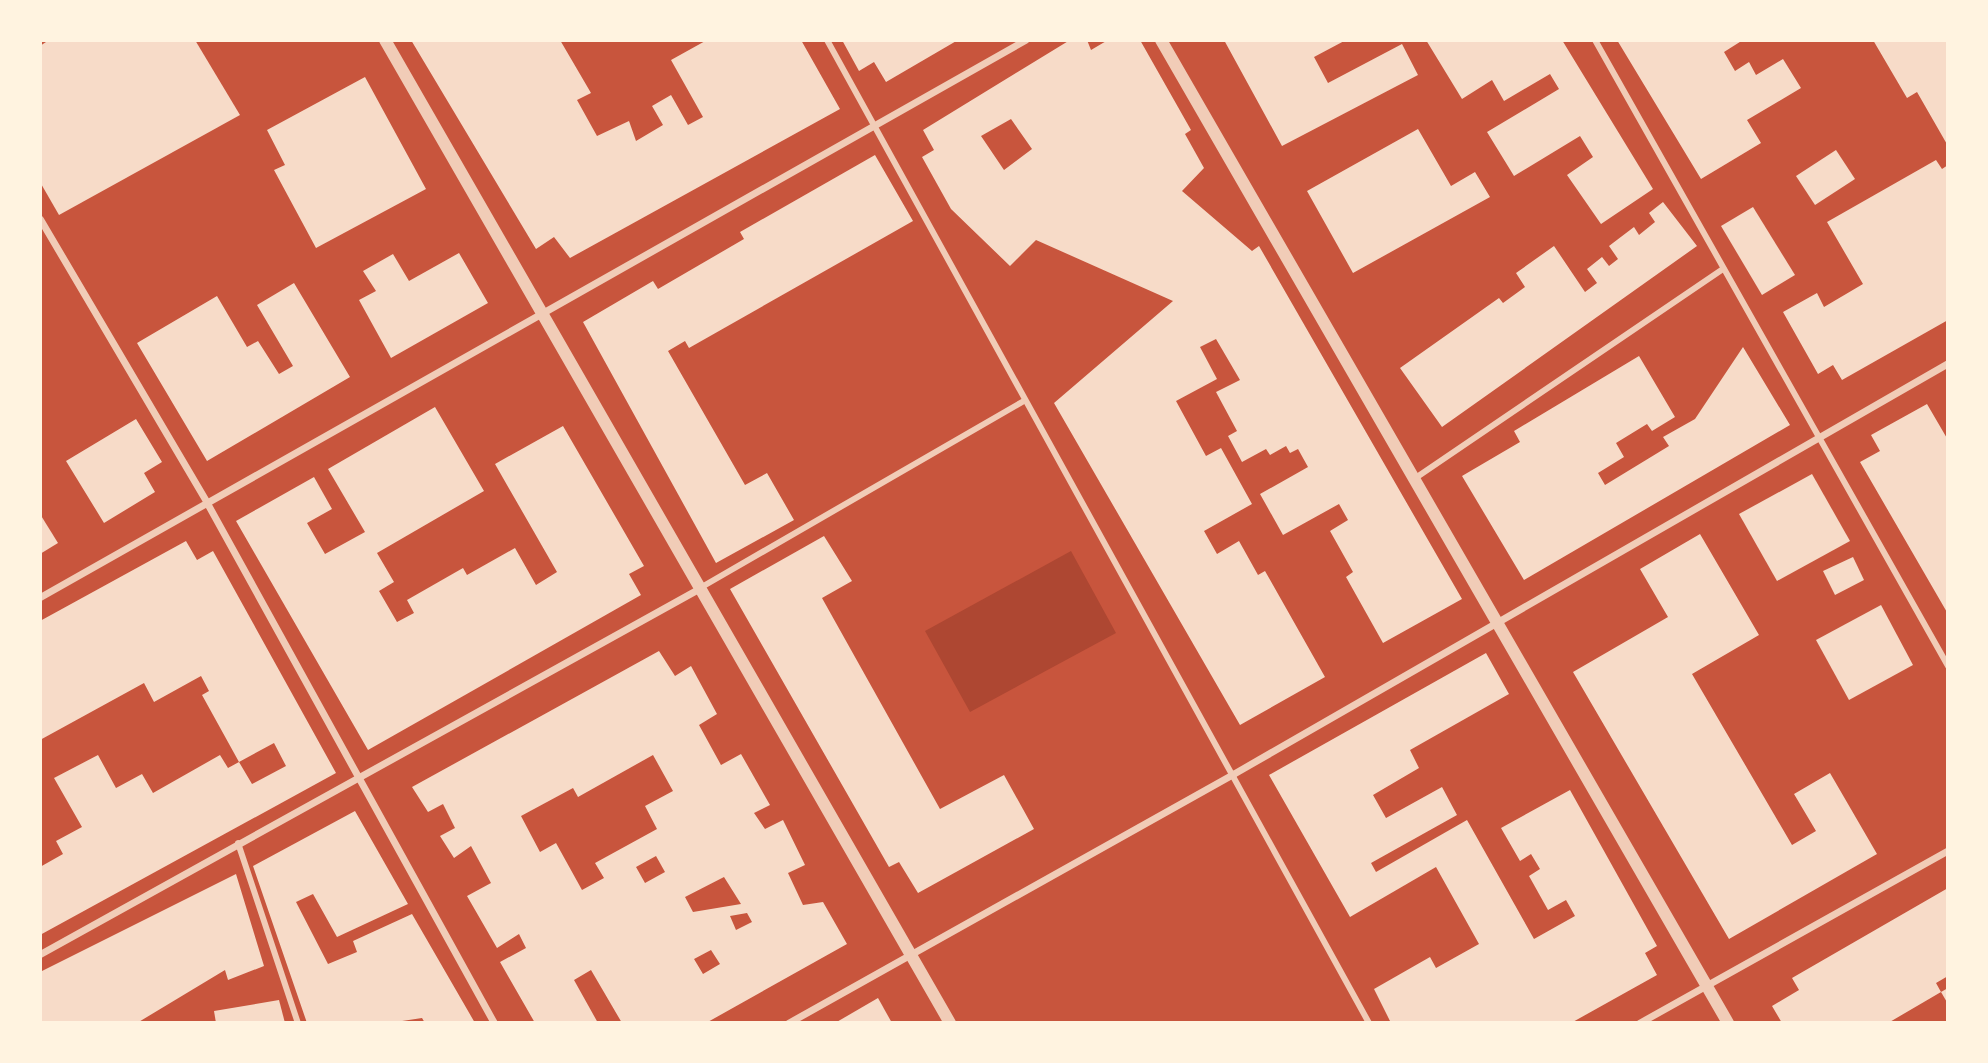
<!DOCTYPE html>
<html>
<head>
<meta charset="utf-8">
<style>
  body { margin:0 }
  #map { position:relative; width:1988px; height:1063px; overflow:hidden; background:#c8553d; font-family:"DejaVu Sans",sans-serif }
  div>[style] { position:absolute }
  .green>* { inset:0; background:#ae4732 }
  .building>* { inset:0; background:#f7dbc8 }
  .pedestrian>* { height:6px; margin:-3px; padding:0 3px; transform-origin:3px; border-radius:3px; background:#f1ccb7 }
  .minor>* { height:7px; margin:-3.5px; padding:0 3.5px; transform-origin:3.5px; border-radius:3.5px; background:#f1ccb7 }
  .tertiary>* { height:12px; margin:-6px; padding:0 6px; transform-origin:6px; border-radius:6px; background:#f1ccb7 }
  span { translate:-50% -50%; white-space:nowrap; text-align:center; line-height:1.15; -webkit-text-stroke:6px #fff3e0; paint-order:stroke }
  .frame { position:absolute; inset:0; border:42px solid #fff3e0; pointer-events:none }
</style>
</head>
<body>
<div id="map">
  <div class="green">
    <div style="clip-path:polygon(1071px 551px,1116px 633px,970px 712px,925px 631px)"></div>
  </div>
  <div class="building">
    <div style="clip-path:polygon(49px 40px,195px 40px,240px 115px,59px 215px,40px 182px,40px 46px)"></div>
    <div style="clip-path:polygon(411px 40px,560px 40px,591px 93px,577px 100px,597px 136px,629px 121px,636px 141px,663px 125px,652px 106px,671px 95px,688px 125px,703px 117px,671px 60px,707px 40px,801px 40px,840px 109px,570px 258px,554px 237px,536px 249px)"></div>
    <div style="clip-path:polygon(842px 40px,958px 40px,886px 82px,874px 62px,859px 71px)"></div>
    <div style="clip-path:polygon(evenodd,1070px 40px,1087px 40px,1091px 50px,1108px 40px,1140px 40px,1191px 130px,1185px 134px,1204px 168px,1182px 191px,1252px 251px,1259px 246px,1462px 599px,1383px 643px,1346px 577px,1353px 572px,1330px 531px,1348px 520px,1339px 504px,1283px 535px,1260px 494px,1308px 467px,1298px 449px,1290px 453px,1286px 446px,1270px 455px,1266px 449px,1242px 462px,1228px 436px,1237px 431px,1216px 392px,1240px 380px,1216px 339px,1200px 347px,1217px 379px,1176px 401px,1206px 456px,1221px 448px,1252px 504px,1204px 531px,1217px 554px,1239px 541px,1258px 575px,1265px 571px,1325px 677px,1240px 725px,1054px 403px,1173px 301px,1036px 240px,1010px 266px,951px 209px,922px 157px,934px 150px,923px 130px,1070px 40px,1011px 119px,1032px 149px,1004px 170px,981px 136px,1011px 119px)"></div>
    <div style="clip-path:polygon(1224px 40px,1346px 40px,1314px 57px,1328px 83px,1402px 44px,1418px 75px,1282px 146px)"></div>
    <div style="clip-path:polygon(1426px 40px,1562px 40px,1653px 189px,1601px 224px,1567px 175px,1593px 157px,1580px 136px,1514px 176px,1487px 132px,1559px 89px,1550px 74px,1504px 101px,1492px 80px,1462px 99px)"></div>
    <div style="clip-path:polygon(1617px 40px,1743px 40px,1724px 52px,1735px 71px,1749px 62px,1756px 75px,1783px 59px,1801px 88px,1747px 120px,1761px 143px,1701px 179px)"></div>
    <div style="clip-path:polygon(1873px 40px,1948px 40px,1948px 146px,1917px 92px,1907px 98px)"></div>
    <div style="clip-path:polygon(365px 77px,426px 189px,316px 248px,274px 170px,285px 165px,267px 130px)"></div>
    <div style="clip-path:polygon(1418px 129px,1451px 186px,1475px 172px,1490px 197px,1353px 273px,1307px 191px)"></div>
    <div style="clip-path:polygon(1836px 150px,1855px 179px,1815px 205px,1796px 176px)"></div>
    <div style="clip-path:polygon(875px 155px,913px 221px,689px 348px,685px 341px,668px 351px,745px 485px,767px 473px,794px 520px,716px 563px,583px 322px,653px 281px,658px 289px,744px 239px,740px 232px)"></div>
    <div style="clip-path:polygon(1936px 160px,1942px 169px,1948px 165px,1948px 320px,1842px 380px,1833px 365px,1818px 374px,1783px 312px,1817px 293px,1824px 307px,1863px 284px,1827px 222px)"></div>
    <div style="clip-path:polygon(1663px 202px,1697px 246px,1442px 427px,1400px 368px,1499px 298px,1503px 303px,1525px 287px,1516px 273px,1554px 246px,1585px 292px,1597px 283px,1587px 269px,1602px 257px,1609px 266px,1618px 259px,1609px 246px,1634px 227px,1639px 235px,1655px 222px,1649px 213px)"></div>
    <div style="clip-path:polygon(1753px 207px,1795px 275px,1762px 295px,1721px 226px)"></div>
    <div style="clip-path:polygon(459px 253px,488px 303px,391px 358px,359px 300px,376px 291px,363px 271px,393px 254px,409px 281px)"></div>
    <div style="clip-path:polygon(294px 283px,350px 377px,207px 461px,137px 343px,217px 296px,247px 347px,258px 341px,279px 374px,293px 366px,257px 305px)"></div>
    <div style="clip-path:polygon(1743px 347px,1790px 425px,1524px 580px,1462px 476px,1520px 442px,1514px 431px,1639px 356px,1675px 417px,1652px 431px,1647px 424px,1616px 443px,1624px 457px,1598px 473px,1605px 485px,1669px 446px,1663px 437px,1695px 419px)"></div>
    <div style="clip-path:polygon(1927px 404px,1948px 440px,1948px 614px,1860px 462px,1880px 451px,1871px 435px)"></div>
    <div style="clip-path:polygon(435px 407px,484px 491px,377px 553px,394px 582px,379px 591px,397px 622px,414px 613px,407px 600px,463px 568px,467px 575px,515px 548px,536px 585px,557px 572px,495px 464px,563px 426px,644px 566px,629px 574px,641px 595px,368px 750px,236px 521px,314px 477px,332px 509px,307px 523px,325px 554px,365px 532px,328px 469px)"></div>
    <div style="clip-path:polygon(136px 419px,162px 462px,144px 473px,155px 492px,104px 523px,66px 461px)"></div>
    <div style="clip-path:polygon(1812px 474px,1850px 541px,1777px 581px,1739px 514px)"></div>
    <div style="clip-path:polygon(40px 514px,58px 543px,40px 554px)"></div>
    <div style="clip-path:polygon(1700px 534px,1759px 635px,1692px 674px,1792px 845px,1816px 831px,1794px 794px,1830px 773px,1877px 854px,1729px 939px,1573px 672px,1668px 617px,1640px 569px)"></div>
    <div style="clip-path:polygon(824px 536px,852px 581px,822px 598px,940px 809px,1004px 775px,1034px 829px,918px 893px,899px 862px,889px 867px,730px 589px)"></div>
    <div style="clip-path:polygon(186px 541px,197px 560px,213px 551px,336px 773px,40px 935px,40px 867px,63px 854px,56px 841px,82px 827px,54px 778px,98px 755px,116px 788px,142px 774px,153px 793px,220px 755px,228px 768px,239px 762px,252px 784px,286px 766px,274px 743px,239px 762px,202px 695px,209px 691px,201px 676px,154px 702px,144px 683px,40px 740px,40px 621px)"></div>
    <div style="clip-path:polygon(1853px 557px,1864px 580px,1835px 595px,1823px 571px)"></div>
    <div style="clip-path:polygon(1881px 605px,1913px 665px,1849px 700px,1816px 640px)"></div>
    <div style="clip-path:polygon(evenodd,659px 651px,675px 676px,691px 666px,717px 714px,699px 725px,721px 765px,741px 754px,770px 805px,754px 813px,765px 829px,783px 820px,805px 865px,788px 873px,803px 905px,823px 902px,847px 944px,706px 1023px,622px 1023px,591px 970px,574px 980px,598px 1023px,535px 1023px,500px 962px,526px 948px,519px 934px,497px 948px,467px 896px,491px 883px,471px 846px,454px 858px,440px 836px,455px 828px,443px 804px,428px 812px,412px 787px,659px 651px,653px 755px,673px 791px,645px 806px,657px 829px,595px 863px,604px 878px,582px 890px,556px 843px,540px 852px,521px 816px,573px 788px,578px 797px,653px 755px,659px 651px,656px 856px,665px 872px,645px 883px,636px 867px,656px 856px,659px 651px,724px 877px,741px 904px,693px 912px,685px 897px,724px 877px,659px 651px,747px 913px,752px 922px,736px 930px,730px 916px,747px 913px,659px 651px,711px 950px,720px 964px,703px 974px,694px 959px,711px 950px)"></div>
    <div style="clip-path:polygon(1486px 653px,1509px 694px,1410px 750px,1419px 768px,1373px 795px,1386px 818px,1442px 787px,1457px 815px,1371px 863px,1376px 872px,1467px 820px,1534px 939px,1575px 916px,1566px 900px,1548px 910px,1529px 876px,1540px 869px,1531px 854px,1520px 861px,1501px 828px,1570px 790px,1657px 946px,1645px 953px,1657px 975px,1571px 1023px,1391px 1023px,1374px 989px,1430px 957px,1436px 968px,1479px 944px,1436px 867px,1350px 917px,1269px 775px)"></div>
    <div style="clip-path:polygon(355px 811px,408px 904px,337px 937px,313px 894px,296px 902px,328px 964px,357px 952px,353px 941px,412px 914px,475px 1023px,425px 1023px,422px 1018px,389px 1023px,307px 1023px,253px 866px)"></div>
    <div style="clip-path:polygon(236px 874px,264px 966px,228px 980px,225px 970px,137px 1023px,40px 1023px,40px 972px)"></div>
    <div style="clip-path:polygon(1948px 888px,1948px 976px,1936px 983px,1941px 992px,1888px 1023px,1782px 1023px,1772px 1006px,1799px 990px,1792px 978px)"></div>
    <div style="clip-path:polygon(1948px 988px,1948px 1004px,1941px 992px)"></div>
    <div style="clip-path:polygon(878px 998px,892px 1023px,835px 1023px)"></div>
    <div style="clip-path:polygon(279px 1000px,285px 1023px,216px 1023px,214px 1011px)"></div>
  </div>
  <div class="pedestrian">
    <div style="left:827px;top:40px;width:1123px;rotate:61.13deg"></div>
    <div style="left:1595px;top:40px;width:719px;rotate:60.58deg"></div>
    <div style="left:1414px;top:479px;width:374px;rotate:-34.2deg"></div>
    <div style="left:700px;top:588px;width:375px;rotate:-30deg"></div>
    <div style="left:238px;top:843px;width:190px;rotate:71.6deg"></div>
  </div>
  <div class="minor">
    <div style="left:40px;top:219px;width:329px;rotate:59.5deg"></div>
    <div style="left:207px;top:503px;width:594px;rotate:61.1deg"></div>
    <div style="left:40px;top:597px;width:1132px;rotate:-29.49deg"></div>
    <div style="left:40px;top:954px;width:755px;rotate:-29.01deg"></div>
    <div style="left:788px;top:1023px;width:510px;rotate:-29.23deg"></div>
    <div style="left:1233px;top:774px;width:825px;rotate:-29.89deg"></div>
    <div style="left:1639px;top:1023px;width:354px;rotate:-29.2deg"></div>
  </div>
  <div class="tertiary">
    <div style="left:385px;top:40px;width:1134px;rotate:60.11deg"></div>
    <div style="left:1161px;top:40px;width:1135px;rotate:60.02deg"></div>
  </div>
  <div class="frame"></div>
</div>
</body>
</html>
